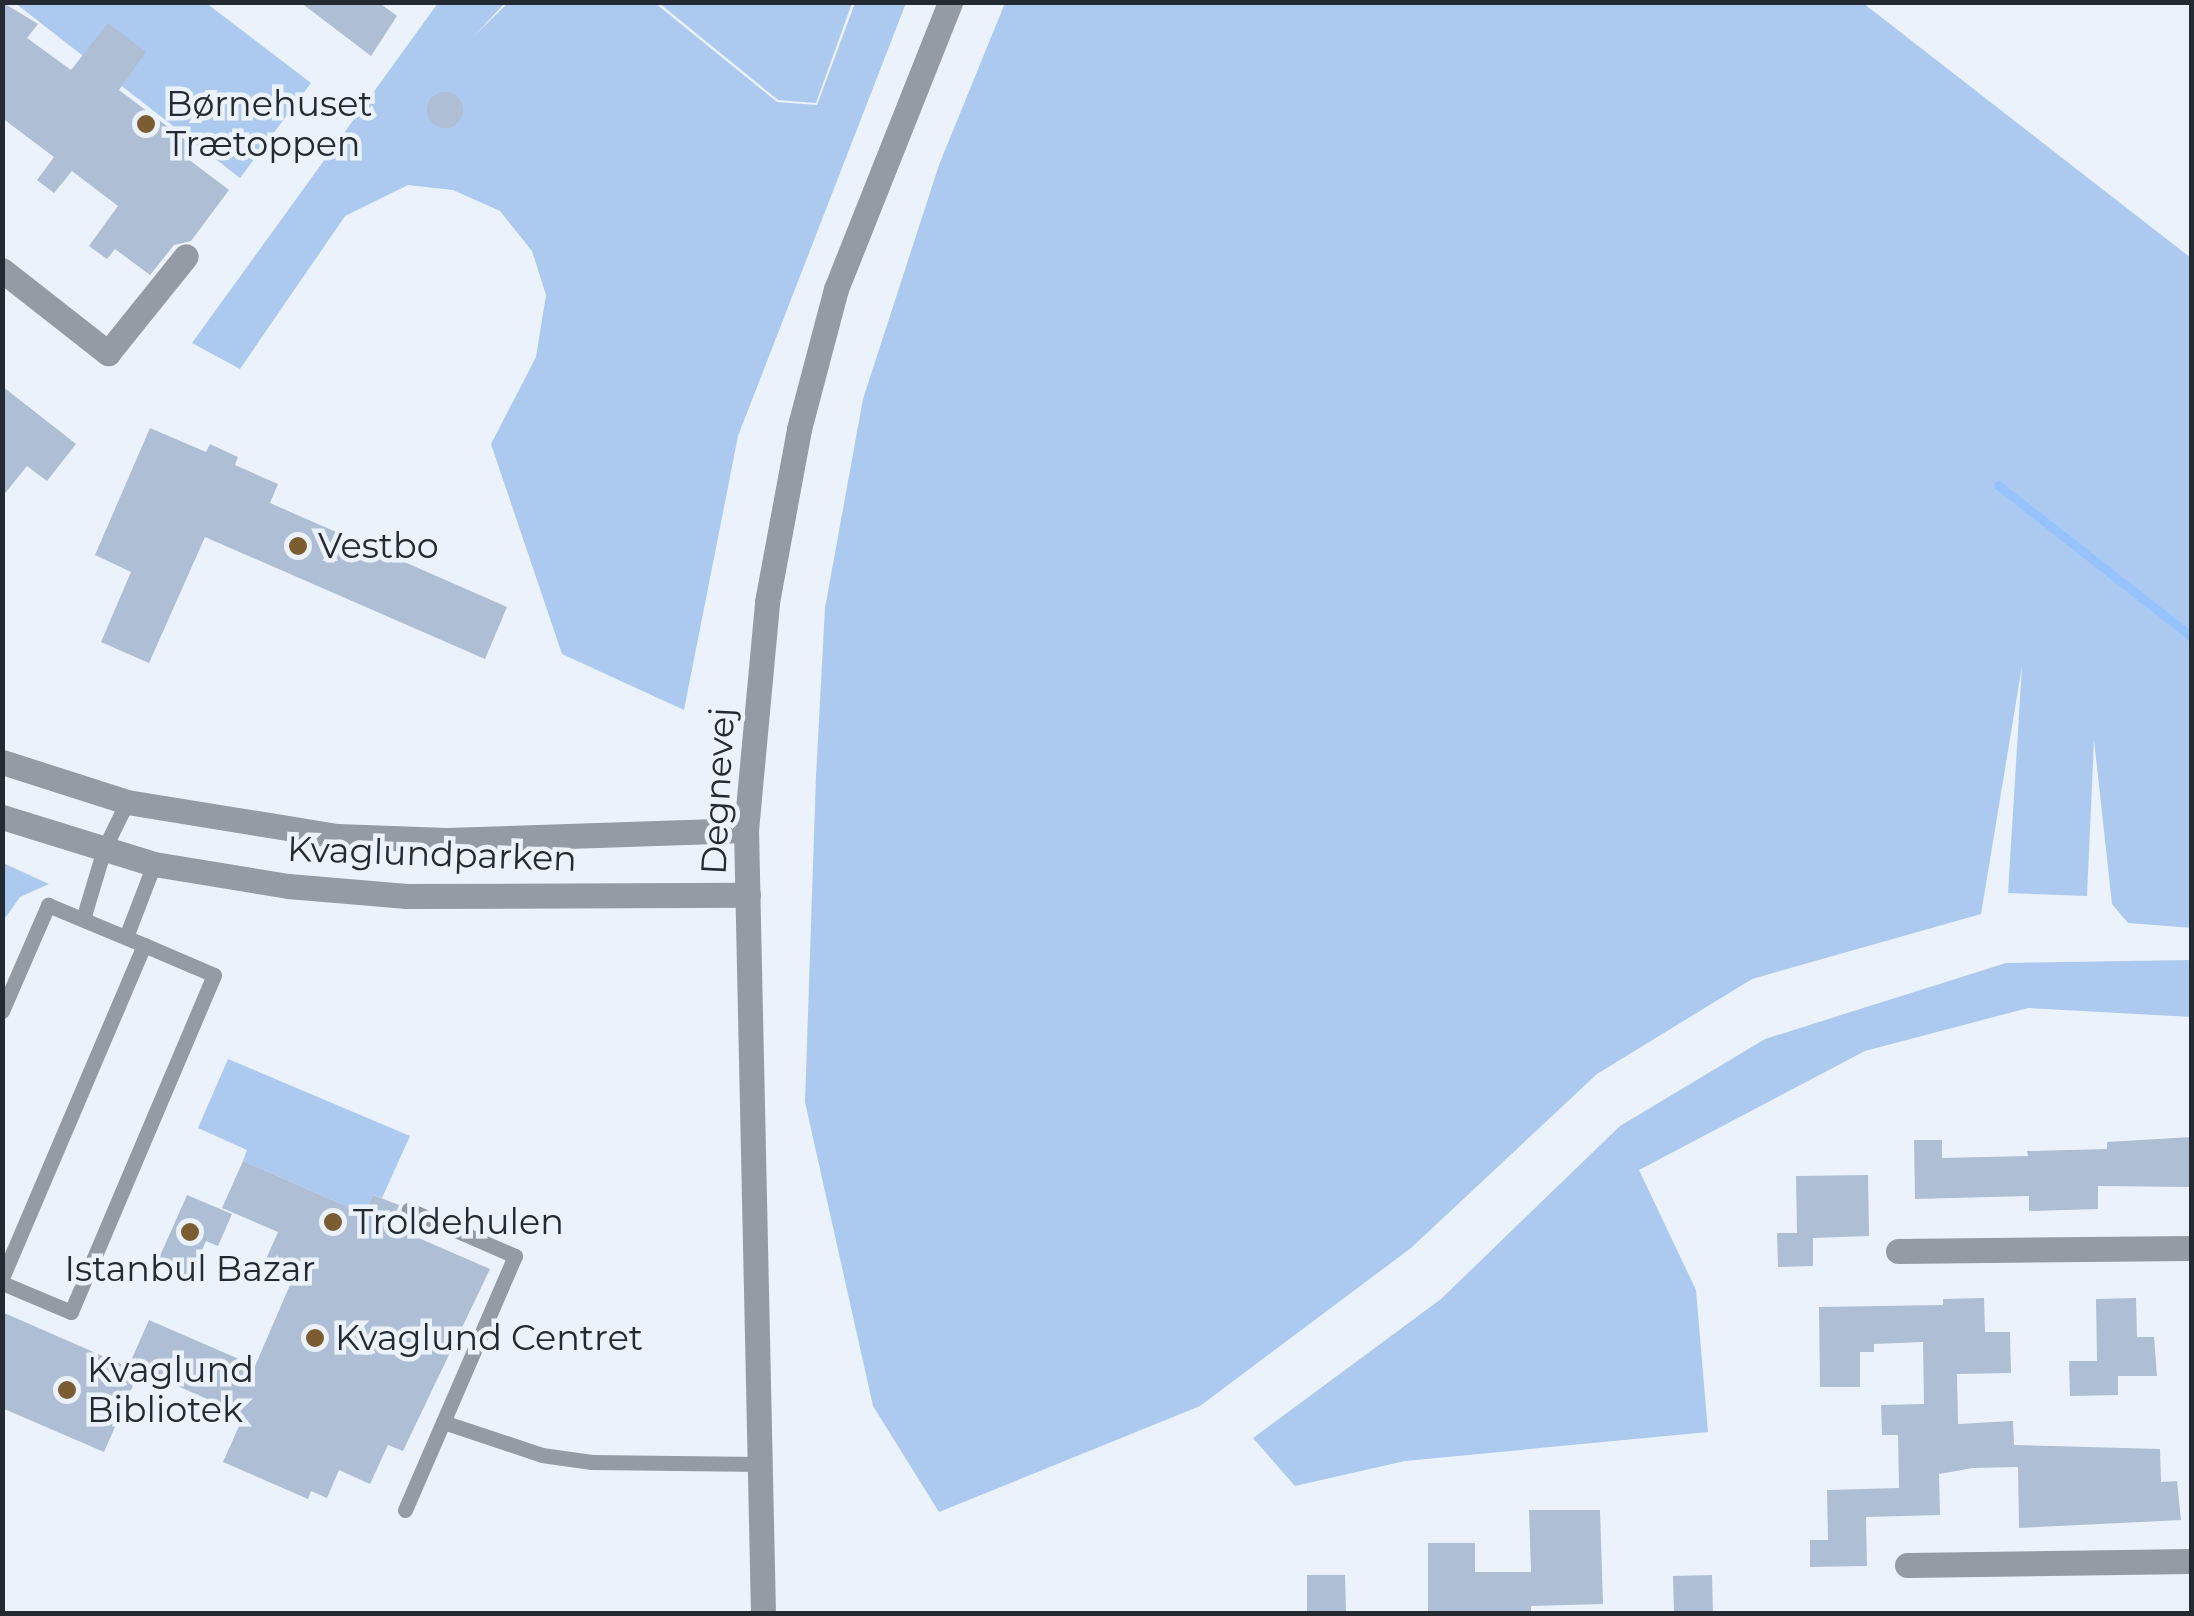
<!DOCTYPE html>
<html>
<head>
<meta charset="utf-8">
<style>
  body { margin:0 }
  #map { position:relative; width:2194px; height:1616px; overflow:hidden; background:#ebf2fb; font-family:Montserrat,sans-serif }
  div>[style] { position:absolute }
  .green>* { inset:0; background:#accaf0 }
  .stream>* { height:9px; margin:-4.5px; padding:0 4.5px; transform-origin:4.5px; border-radius:4.5px; background:#96c3fd }
  .building>* { inset:0; background:#aebed4 }
  .round { border-radius:50% }
  .service>* { height:15px; margin:-7.5px; padding:0 7.5px; transform-origin:7.5px; border-radius:7.5px; background:#949ba4 }
  .minor>* { height:25px; margin:-12.5px; padding:0 12.5px; transform-origin:12.5px; border-radius:12.5px; background:#949ba4 }
  .tertiary>* { height:25px; margin:-12.5px; padding:0 12.5px; transform-origin:12.5px; border-radius:12.5px; background:#949ba4 }
  .dots>* { width:28px; height:28px; translate:-50% -50%; box-sizing:border-box; border:5px solid #ebf2fb; border-radius:50% }
  span { translate:-50% -50%; white-space:nowrap; text-align:center; line-height:1.15; -webkit-text-stroke:9px #ebf2fb; paint-order:stroke }
  .poi-label { font-size:35px; color:#232a32 }
  .left { translate:0 -50%; text-align:left }
  .street-label { font-size:35px; color:#232a32 }
  .frame { position:absolute; inset:0; border:5px solid #232a32; pointer-events:none }
</style>
</head>
<body>
<div id="map">
  <div class="green">
    <div style="clip-path:polygon(15px 3px,206px 3px,311px 83px,240px 178px)"></div>
    <div style="clip-path:polygon(438px 3px,505px 3px,474px 36px,508px 3px,655px 3px,777px 102px,817px 105px,855px 3px,906px 3px,738px 436px,684px 710px,562px 654px,491px 444px,536px 357px,546px 295px,532px 251px,500px 211px,453px 190px,408px 185px,345px 216px,240px 369px,192px 343px)"></div>
    <div style="clip-path:polygon(659px 3px,852px 3px,816px 103px,778px 100px)"></div>
    <div style="clip-path:polygon(1005px 3px,1863px 3px,2191px 258px,2192px 928px,2128px 923px,2112px 904px,2094px 740px,2087px 896px,2008px 893px,2022px 666px,1981px 914px,1752px 979px,1597px 1074px,1411px 1248px,1200px 1406px,939px 1512px,873px 1406px,805px 1102px,816px 776px,825px 608px,863px 399px,939px 165px)"></div>
    <div style="clip-path:polygon(3px 863px,49px 884px,20px 897px,3px 921px)"></div>
    <div style="clip-path:polygon(2191px 960px,2191px 1017px,2028px 1008px,1865px 1051px,1639px 1170px,1696px 1290px,1708px 1432px,1405px 1461px,1295px 1486px,1253px 1438px,1441px 1299px,1620px 1126px,1765px 1039px,2006px 963px)"></div>
    <div style="clip-path:polygon(228px 1059px,410px 1136px,382px 1198px,373px 1195px,364px 1214px,243px 1161px,247px 1150px,198px 1128px)"></div>
  </div>
  <div class="stream">
    <div style="left:1998px;top:485px;width:246px;rotate:38.1deg"></div>
  </div>
  <div class="building">
    <div style="clip-path:polygon(2px 2px,38px 24px,27px 38px,71px 70px,108px 23px,146px 52px,119px 90px,192px 145px,184px 156px,229px 190px,191px 241px,174px 245px,150px 275px,115px 249px,107px 259px,89px 246px,118px 206px,72px 171px,54px 193px,37px 180px,54px 157px,2px 118px)"></div>
    <div style="clip-path:polygon(300px 2px,378px 2px,397px 16px,371px 56px)"></div>
    <div class="round" style="left:427px;top:92px;width:36px;height:36px"></div>
    <div style="clip-path:polygon(2px 386px,76px 444px,47px 481px,27px 466px,2px 497px)"></div>
    <div style="clip-path:polygon(150px 428px,206px 452px,210px 444px,238px 457px,235px 465px,278px 484px,270px 503px,507px 607px,485px 659px,205px 537px,149px 663px,101px 642px,131px 572px,95px 555px)"></div>
    <div style="clip-path:polygon(2192px 1137px,2192px 1187px,2098px 1186px,2098px 1209px,2029px 1211px,2029px 1196px,1915px 1199px,1914px 1140px,1942px 1140px,1942px 1158px,2028px 1156px,2027px 1151px,2107px 1149px,2107px 1142px)"></div>
    <div style="clip-path:polygon(243px 1161px,364px 1214px,373px 1195px,399px 1205px,391px 1226px,490px 1269px,403px 1451px,388px 1445px,370px 1484px,339px 1470px,327px 1498px,311px 1491px,308px 1499px,223px 1462px,244px 1415px,129px 1365px,149px 1320px,255px 1366px,293px 1278px,263px 1266px,278px 1232px,222px 1208px)"></div>
    <div style="clip-path:polygon(1868px 1175px,1869px 1236px,1813px 1238px,1813px 1266px,1778px 1267px,1777px 1233px,1797px 1233px,1796px 1176px)"></div>
    <div style="clip-path:polygon(187px 1195px,232px 1214px,218px 1246px,206px 1241px,189px 1280px,156px 1265px)"></div>
    <div style="clip-path:polygon(1984px 1298px,1985px 1332px,2010px 1332px,2011px 1373px,1957px 1374px,1958px 1424px,2013px 1421px,2014px 1445px,2160px 1449px,2161px 1482px,2177px 1481px,2181px 1520px,2019px 1528px,2018px 1467px,1973px 1468px,1939px 1474px,1940px 1515px,1866px 1517px,1867px 1566px,1810px 1567px,1810px 1540px,1828px 1540px,1827px 1490px,1899px 1488px,1898px 1435px,1882px 1435px,1881px 1405px,1924px 1404px,1923px 1342px,1874px 1344px,1874px 1352px,1860px 1352px,1860px 1387px,1820px 1387px,1819px 1307px,1943px 1305px,1943px 1299px)"></div>
    <div style="clip-path:polygon(2136px 1298px,2137px 1337px,2154px 1337px,2157px 1376px,2118px 1376px,2118px 1395px,2070px 1396px,2069px 1361px,2097px 1361px,2096px 1299px)"></div>
    <div style="clip-path:polygon(2px 1312px,139px 1372px,104px 1452px,2px 1408px)"></div>
    <div style="clip-path:polygon(1529px 1510px,1600px 1510px,1603px 1604px,1531px 1606px,1531px 1614px,1428px 1614px,1428px 1543px,1475px 1543px,1475px 1572px,1531px 1572px)"></div>
    <div style="clip-path:polygon(1307px 1575px,1345px 1575px,1346px 1614px,1307px 1614px)"></div>
    <div style="clip-path:polygon(1712px 1575px,1713px 1614px,1674px 1614px,1673px 1576px)"></div>
  </div>
  <div class="service">
    <div style="left:83px;top:919px;width:73px;rotate:-73.3deg"></div>
    <div style="left:104px;top:849px;width:52px;rotate:-63.9deg"></div>
    <div style="left:126px;top:937px;width:78px;rotate:-69deg"></div>
    <div style="left:2px;top:1011px;width:116px;rotate:-66.5deg"></div>
    <div style="left:48px;top:905px;width:104px;rotate:22.6deg"></div>
    <div style="left:2px;top:1278px;width:362px;rotate:-66.9deg"></div>
    <div style="left:144px;top:945px;width:76px;rotate:23.2deg"></div>
    <div style="left:214px;top:975px;width:366px;rotate:113deg"></div>
    <div style="left:71px;top:1312px;width:75px;rotate:-157.2deg"></div>
    <div style="left:443px;top:1422px;width:104px;rotate:18.4deg"></div>
    <div style="left:542px;top:1455px;width:50px;rotate:8deg"></div>
    <div style="left:592px;top:1462px;width:168px;rotate:0.7deg"></div>
    <div style="left:405px;top:1510px;width:277px;rotate:-66.6deg"></div>
    <div style="left:515px;top:1256px;width:116px;rotate:-156.5deg"></div>
  </div>
  <div class="minor">
    <div style="left:2px;top:270px;width:135px;rotate:38.1deg"></div>
    <div style="left:108px;top:353px;width:124px;rotate:-51.2deg"></div>
    <div style="left:1898px;top:1251px;width:294px;rotate:-0.6deg"></div>
    <div style="left:1907px;top:1565px;width:285px;rotate:-0.8deg"></div>
  </div>
  <div class="tertiary">
    <div style="left:2px;top:762px;width:131px;rotate:17.7deg"></div>
    <div style="left:127px;top:802px;width:214px;rotate:9.2deg"></div>
    <div style="left:338px;top:836px;width:108px;rotate:2.1deg"></div>
    <div style="left:446px;top:840px;width:300px;rotate:-1.9deg"></div>
    <div style="left:2px;top:817px;width:159px;rotate:17.2deg"></div>
    <div style="left:154px;top:864px;width:136px;rotate:9.3deg"></div>
    <div style="left:288px;top:886px;width:119px;rotate:4.8deg"></div>
    <div style="left:407px;top:896px;width:341px;rotate:-0.2deg"></div>
    <div style="left:763px;top:1614px;width:784px;rotate:-91.24deg"></div>
    <div style="left:746px;top:830px;width:229px;rotate:-84.7deg"></div>
    <div style="left:767px;top:602px;width:176px;rotate:-79.5deg"></div>
    <div style="left:799px;top:429px;width:145px;rotate:-75.2deg"></div>
    <div style="left:836px;top:289px;width:309px;rotate:-68.3deg"></div>
  </div>
  <div class="dots">
    <div style="left:146px;top:124px;background:#7b5d31"></div>
    <div style="left:298px;top:546px;background:#7b5d31"></div>
    <div style="left:333px;top:1222px;background:#7b5d31"></div>
    <div style="left:190px;top:1232px;background:#7b5d31"></div>
    <div style="left:315px;top:1338px;background:#7b5d31"></div>
    <div style="left:67px;top:1390px;background:#7b5d31"></div>
  </div>
  <div class="poi-label">
    <span class="left" style="left:166px;top:124px">Børnehuset<br>Trætoppen</span>
    <span class="left" style="left:318px;top:546px">Vestbo</span>
    <span class="left" style="left:353px;top:1222px">Troldehulen</span>
    <span style="left:190px;top:1269px">Istanbul Bazar</span>
    <span class="left" style="left:335px;top:1338px">Kvaglund Centret</span>
    <span class="left" style="left:87px;top:1390px">Kvaglund<br>Bibliotek</span>
  </div>
  <div class="street-label">
    <span style="left:718px;top:791px;rotate:-87deg">Degnevej</span>
    <span style="left:432px;top:854px;rotate:2deg">Kvaglundparken</span>
  </div>
  <div class="frame"></div>
</div>
</body>
</html>
